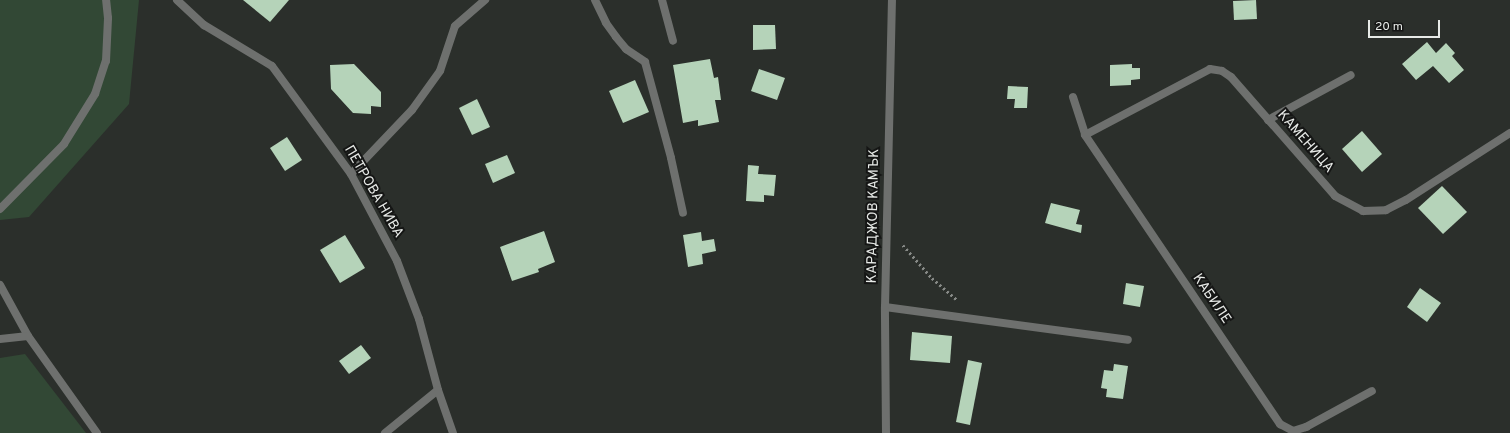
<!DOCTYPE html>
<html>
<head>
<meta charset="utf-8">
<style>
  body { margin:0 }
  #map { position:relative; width:1510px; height:433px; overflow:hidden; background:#2b2f2b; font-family:Overpass,sans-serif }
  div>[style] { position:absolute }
  .green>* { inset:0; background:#324835 }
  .building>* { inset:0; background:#b5d3b9 }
  .path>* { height:2.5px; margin-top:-1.25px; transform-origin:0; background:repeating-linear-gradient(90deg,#878a87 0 2px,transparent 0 5px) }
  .lane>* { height:8px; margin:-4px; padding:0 4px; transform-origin:4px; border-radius:4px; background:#6e706e }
  .street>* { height:8px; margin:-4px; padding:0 4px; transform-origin:4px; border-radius:4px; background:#6e706e }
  span { translate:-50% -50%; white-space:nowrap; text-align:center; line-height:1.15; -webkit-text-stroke:4px #151615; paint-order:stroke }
  .street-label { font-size:14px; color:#e7eae7 }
  .scale { position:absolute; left:1368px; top:20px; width:72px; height:18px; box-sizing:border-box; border:2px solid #e7eae7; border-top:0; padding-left:5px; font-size:12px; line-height:14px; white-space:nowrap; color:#e7eae7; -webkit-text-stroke:3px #151615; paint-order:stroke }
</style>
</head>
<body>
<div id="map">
  <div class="green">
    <div style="clip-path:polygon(0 0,139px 0,129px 104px,29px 217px,0 220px)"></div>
    <div style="clip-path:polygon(25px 354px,86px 433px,0 433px,0 358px)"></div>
  </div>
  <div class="building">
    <div style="clip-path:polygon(243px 0,289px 0,270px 22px)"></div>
    <div style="clip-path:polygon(1256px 0,1257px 19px,1234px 20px,1233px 1px)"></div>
    <div style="clip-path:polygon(753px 25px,775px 25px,776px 49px,753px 50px)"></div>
    <div style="clip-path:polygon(1427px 42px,1436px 53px,1446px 43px,1455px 53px,1452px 56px,1464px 70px,1449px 83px,1433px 66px,1416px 80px,1402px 64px)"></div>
    <div style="clip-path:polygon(710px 59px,714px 78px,718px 77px,721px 100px,715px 100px,719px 122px,698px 126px,698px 120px,683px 123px,673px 65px)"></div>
    <div style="clip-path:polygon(354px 64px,381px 92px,381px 107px,371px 106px,371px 114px,353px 113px,331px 89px,330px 65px)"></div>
    <div style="clip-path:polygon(1132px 64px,1132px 68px,1140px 68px,1140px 79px,1131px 80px,1131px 85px,1110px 86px,1110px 65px)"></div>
    <div style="clip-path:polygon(759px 69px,785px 78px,777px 100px,751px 91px)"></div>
    <div style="clip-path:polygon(635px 80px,649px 112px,623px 123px,609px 91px)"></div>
    <div style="clip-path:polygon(1008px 86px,1028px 87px,1027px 108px,1014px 108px,1015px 99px,1007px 99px)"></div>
    <div style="clip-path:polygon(477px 99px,490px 127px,472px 135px,459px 108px)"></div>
    <div style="clip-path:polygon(1362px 131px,1382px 154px,1362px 172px,1342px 149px)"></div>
    <div style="clip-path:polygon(287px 137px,302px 160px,285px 171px,270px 148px)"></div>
    <div style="clip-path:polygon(507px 155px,515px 173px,493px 183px,485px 164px)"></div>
    <div style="clip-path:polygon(748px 165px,759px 166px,758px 174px,776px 175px,774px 196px,764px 195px,764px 202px,746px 201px)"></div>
    <div style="clip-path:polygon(1442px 186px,1467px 212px,1443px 234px,1418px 208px)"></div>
    <div style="clip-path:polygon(1051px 203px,1080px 210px,1076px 224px,1082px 225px,1081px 233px,1045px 223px)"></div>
    <div style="clip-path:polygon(544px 231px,555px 262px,538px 269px,539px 272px,512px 281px,500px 247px)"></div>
    <div style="clip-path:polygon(701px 232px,702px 241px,714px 239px,716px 251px,702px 254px,703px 264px,688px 267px,683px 235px)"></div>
    <div style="clip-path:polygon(345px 235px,365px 268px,340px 283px,320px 250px)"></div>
    <div style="clip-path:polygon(1126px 283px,1144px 286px,1140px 307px,1123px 304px)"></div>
    <div style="clip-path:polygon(1420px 288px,1441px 303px,1427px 322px,1407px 307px)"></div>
    <div style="clip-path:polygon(912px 332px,952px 336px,950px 363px,910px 360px)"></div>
    <div style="clip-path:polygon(361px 345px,371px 358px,349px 374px,339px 361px)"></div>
    <div style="clip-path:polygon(968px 360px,982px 363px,970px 425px,956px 422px)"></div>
    <div style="clip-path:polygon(1114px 364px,1128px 366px,1123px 399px,1106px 397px,1107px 389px,1101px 388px,1104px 370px,1113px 371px)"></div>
  </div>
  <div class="path">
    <div style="left:903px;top:245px;width:44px;rotate:48.7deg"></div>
    <div style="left:932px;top:278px;width:33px;rotate:41deg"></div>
  </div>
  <div class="lane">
    <div style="left:595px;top:0;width:25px;rotate:64deg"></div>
    <div style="left:606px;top:23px;width:17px;rotate:54deg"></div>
    <div style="left:616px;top:37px;width:16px;rotate:50deg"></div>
    <div style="left:626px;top:49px;width:23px;rotate:34deg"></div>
    <div style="left:645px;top:62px;width:99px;rotate:74.8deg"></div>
    <div style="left:671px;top:158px;width:56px;rotate:77.7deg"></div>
    <div style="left:662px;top:0;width:42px;rotate:75deg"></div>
    <div style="left:1073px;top:97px;width:40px;rotate:72deg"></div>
    <div style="left:1085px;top:135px;width:349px;rotate:56deg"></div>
    <div style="left:1280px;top:424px;width:15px;rotate:28deg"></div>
    <div style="left:1293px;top:431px;width:14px;rotate:-17deg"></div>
    <div style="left:1306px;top:427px;width:75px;rotate:-28.6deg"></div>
    <div style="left:1268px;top:120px;width:94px;rotate:-28.5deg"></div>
    <div style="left:1085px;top:135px;width:141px;rotate:-27.8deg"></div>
    <div style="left:1210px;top:69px;width:12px;rotate:9deg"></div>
    <div style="left:1222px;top:71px;width:11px;rotate:34deg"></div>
    <div style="left:1231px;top:77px;width:158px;rotate:48.8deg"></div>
    <div style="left:1335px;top:196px;width:32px;rotate:28deg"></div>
    <div style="left:1363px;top:211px;width:23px;rotate:-2deg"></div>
    <div style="left:1386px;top:210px;width:22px;rotate:-27deg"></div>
    <div style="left:1406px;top:200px;width:124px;rotate:-32.8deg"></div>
    <div style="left:351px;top:174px;width:88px;rotate:-46.4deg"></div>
    <div style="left:412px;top:110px;width:48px;rotate:-54.3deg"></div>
    <div style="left:440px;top:71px;width:47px;rotate:-71.6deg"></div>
    <div style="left:455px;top:26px;width:40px;rotate:-41deg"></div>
    <div style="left:0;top:209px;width:91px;rotate:-45.4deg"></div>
    <div style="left:64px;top:144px;width:59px;rotate:-58.2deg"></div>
    <div style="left:95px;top:94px;width:35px;rotate:-72deg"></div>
    <div style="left:106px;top:61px;width:43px;rotate:-87.3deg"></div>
    <div style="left:108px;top:18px;width:18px;rotate:-96deg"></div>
    <div style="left:0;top:285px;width:58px;rotate:61.2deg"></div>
    <div style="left:28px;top:336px;width:119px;rotate:54.6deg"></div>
    <div style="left:885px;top:307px;width:245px;rotate:7.7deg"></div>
    <div style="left:0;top:339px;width:28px;rotate:-6deg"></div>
    <div style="left:385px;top:433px;width:68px;rotate:-39.1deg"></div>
  </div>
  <div class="street">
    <div style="left:177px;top:0;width:37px;rotate:43deg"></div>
    <div style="left:204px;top:25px;width:79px;rotate:31.1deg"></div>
    <div style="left:272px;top:66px;width:134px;rotate:53.8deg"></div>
    <div style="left:351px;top:174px;width:98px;rotate:62.1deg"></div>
    <div style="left:397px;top:261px;width:62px;rotate:69.2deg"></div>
    <div style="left:419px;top:319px;width:73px;rotate:75deg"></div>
    <div style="left:438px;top:390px;width:46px;rotate:70.8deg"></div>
    <div style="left:886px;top:433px;width:126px;rotate:-90.5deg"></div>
    <div style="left:885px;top:307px;width:307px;rotate:-88.7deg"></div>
  </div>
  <div class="street-label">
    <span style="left:1305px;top:142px;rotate:49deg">КАМЕНИЦА</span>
    <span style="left:373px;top:192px;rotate:60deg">ПЕТРОВА НИВА</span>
    <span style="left:874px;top:216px;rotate:-89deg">КАРАДЖОВ КАМЪК</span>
    <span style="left:1211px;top:299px;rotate:56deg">КАБИЛЕ</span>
  </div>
  <div class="scale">20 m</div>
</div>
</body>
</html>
